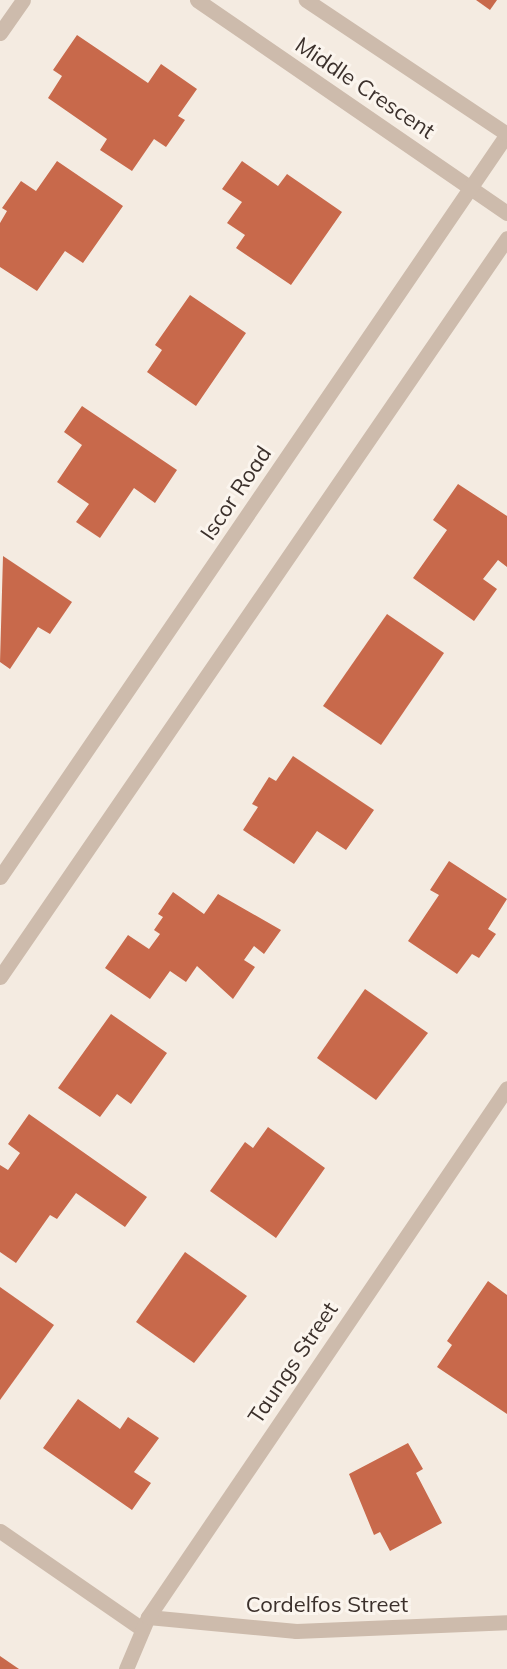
<!DOCTYPE html>
<html>
<head>
<meta charset="utf-8">
<style>
  body { margin:0 }
  #map { position:relative; width:507px; height:1669px; overflow:hidden; background:#f4ebe1; font-family:Mulish,sans-serif }
  div>[style] { position:absolute }
  .building>* { inset:0; background:#c8694b }
  .minor>* { height:15px; margin:-7.5px; padding:0 7.5px; transform-origin:7.5px; border-radius:7.5px; background:#cdbbac }
  span { translate:-50% -50%; white-space:nowrap; text-align:center; line-height:1.15; -webkit-text-stroke:6px #fbf5ee; paint-order:stroke }
  .street-label { font-size:22px; color:#3b302b }
</style>
</head>
<body>
<div id="map">
  <div class="building">
    <div style="clip-path:polygon(476px 0,497px 0,490px 10px)"></div>
    <div style="clip-path:polygon(77px 35px,148px 83px,161px 64px,197px 89px,178px 116px,185px 120px,166px 147px,154px 139px,132px 171px,100px 150px,107px 139px,48px 98px,62px 76px,53px 70px)"></div>
    <div style="clip-path:polygon(57px 161px,123px 206px,83px 263px,65px 251px,37px 291px,0 267px,0 223px,7px 211px,2px 208px,21px 181px,36px 191px)"></div>
    <div style="clip-path:polygon(242px 161px,278px 186px,287px 174px,342px 212px,291px 285px,236px 248px,245px 235px,227px 223px,242px 202px,222px 189px)"></div>
    <div style="clip-path:polygon(190px 295px,246px 333px,196px 406px,147px 372px,162px 350px,155px 345px)"></div>
    <div style="clip-path:polygon(82px 406px,177px 470px,155px 503px,134px 488px,100px 538px,76px 522px,89px 504px,57px 482px,82px 445px,64px 432px)"></div>
    <div style="clip-path:polygon(458px 484px,507px 516px,507px 567px,498px 560px,483px 579px,497px 589px,474px 621px,413px 578px,447px 530px,433px 520px)"></div>
    <div style="clip-path:polygon(3px 556px,72px 602px,50px 634px,38px 627px,10px 669px,0 662px)"></div>
    <div style="clip-path:polygon(387px 614px,444px 653px,381px 745px,323px 706px)"></div>
    <div style="clip-path:polygon(293px 756px,374px 810px,346px 850px,317px 831px,294px 864px,243px 830px,258px 807px,252px 804px,269px 777px,276px 781px)"></div>
    <div style="clip-path:polygon(449px 861px,507px 899px,488px 929px,496px 934px,479px 958px,472px 954px,457px 974px,408px 941px,439px 895px,430px 890px)"></div>
    <div style="clip-path:polygon(173px 892px,204px 914px,218px 894px,281px 930px,264px 954px,254px 946px,244px 960px,255px 967px,233px 999px,197px 966px,186px 982px,170px 971px,150px 999px,105px 968px,128px 935px,149px 949px,160px 934px,154px 930px,163px 917px,158px 914px)"></div>
    <div style="clip-path:polygon(365px 989px,428px 1033px,376px 1100px,317px 1058px)"></div>
    <div style="clip-path:polygon(111px 1014px,167px 1053px,131px 1104px,117px 1094px,100px 1117px,58px 1088px)"></div>
    <div style="clip-path:polygon(29px 1114px,147px 1197px,125px 1227px,76px 1193px,57px 1219px,50px 1215px,16px 1263px,0 1252px,0 1165px,8px 1170px,20px 1153px,8px 1144px)"></div>
    <div style="clip-path:polygon(268px 1127px,325px 1168px,276px 1238px,210px 1191px,245px 1142px,253px 1148px)"></div>
    <div style="clip-path:polygon(185px 1252px,247px 1296px,194px 1363px,136px 1322px)"></div>
    <div style="clip-path:polygon(488px 1281px,507px 1295px,507px 1414px,437px 1367px,452px 1345px,447px 1341px)"></div>
    <div style="clip-path:polygon(0 1287px,54px 1325px,0 1400px)"></div>
    <div style="clip-path:polygon(78px 1399px,120px 1429px,128px 1417px,159px 1438px,134px 1472px,151px 1483px,132px 1510px,43px 1448px)"></div>
    <div style="clip-path:polygon(408px 1443px,423px 1469px,416px 1473px,442px 1523px,390px 1551px,380px 1532px,374px 1535px,349px 1474px)"></div>
    <div style="clip-path:polygon(0 1656px,19px 1669px,0 1669px)"></div>
  </div>
  <div class="minor">
    <div style="left:197px;top:0;width:376px;rotate:34.5deg"></div>
    <div style="left:0;top:33px;width:40px;rotate:-55.1deg"></div>
    <div style="left:0;top:877px;width:899px;rotate:-55.69deg"></div>
    <div style="left:507px;top:134px;width:242px;rotate:-146.3deg"></div>
    <div style="left:0;top:977px;width:896px;rotate:-55.55deg"></div>
    <div style="left:0;top:1531px;width:173px;rotate:34.6deg"></div>
    <div style="left:148px;top:1617px;width:149px;rotate:5.4deg"></div>
    <div style="left:296px;top:1631px;width:211px;rotate:-2.4deg"></div>
    <div style="left:126px;top:1669px;width:56px;rotate:-67.1deg"></div>
    <div style="left:148px;top:1617px;width:639px;rotate:-55.84deg"></div>
  </div>
  <div class="street-label">
    <span style="left:365px;top:88px;rotate:34deg">Middle Crescent</span>
    <span style="left:236px;top:493px;rotate:-56deg">Iscor Road</span>
    <span style="left:293px;top:1363px;rotate:-56deg">Taungs Street</span>
    <span style="left:327px;top:1605px">Cordelfos Street</span>
  </div>
</div>
</body>
</html>
